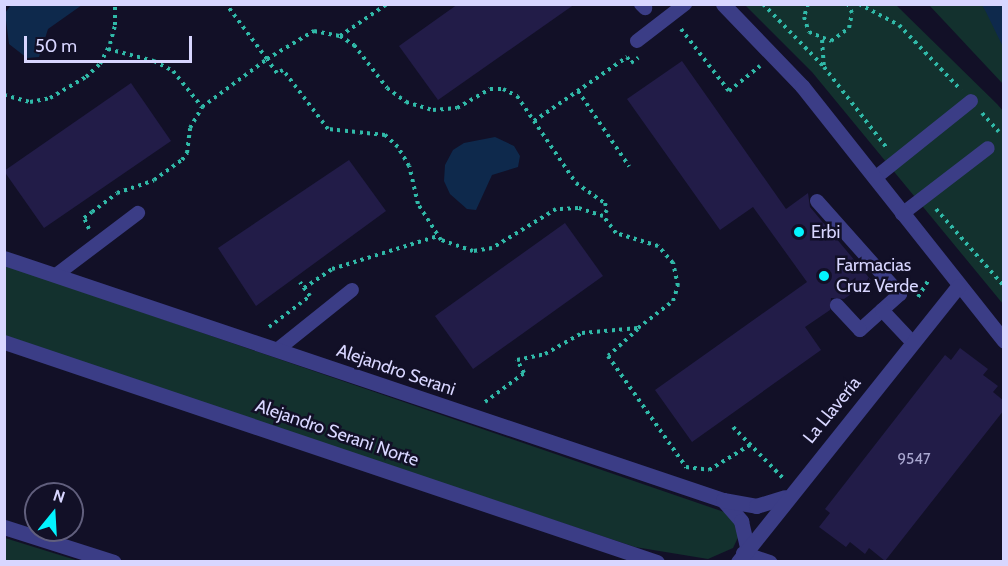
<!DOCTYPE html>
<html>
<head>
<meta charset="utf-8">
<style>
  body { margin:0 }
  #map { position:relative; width:1008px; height:566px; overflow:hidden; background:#121027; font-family:Cabin,sans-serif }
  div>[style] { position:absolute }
  .green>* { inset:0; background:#13312e }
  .water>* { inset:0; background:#0e294c }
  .building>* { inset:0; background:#221c48 }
  .path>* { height:4px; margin-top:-2px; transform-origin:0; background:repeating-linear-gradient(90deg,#30b9a8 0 3px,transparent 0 7.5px) }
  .service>* { height:14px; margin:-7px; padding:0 7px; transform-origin:7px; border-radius:7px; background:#3b3d86 }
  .minor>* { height:15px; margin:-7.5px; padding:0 7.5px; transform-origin:7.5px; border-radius:7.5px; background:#3b3d86 }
  .tertiary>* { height:15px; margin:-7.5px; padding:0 7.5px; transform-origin:7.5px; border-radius:7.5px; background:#3b3d86 }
  .dots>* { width:16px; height:16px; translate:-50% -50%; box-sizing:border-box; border:3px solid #121027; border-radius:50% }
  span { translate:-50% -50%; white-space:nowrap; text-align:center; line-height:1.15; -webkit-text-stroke:5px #121027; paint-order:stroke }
  .number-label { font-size:15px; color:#aaa8d1 }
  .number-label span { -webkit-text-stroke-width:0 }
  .poi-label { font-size:18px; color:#d8d6ff }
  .left { translate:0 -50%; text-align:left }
  .street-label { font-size:18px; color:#d8d6ff }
  .frame { position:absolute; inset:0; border:6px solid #d8d6ff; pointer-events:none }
  .north { position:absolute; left:24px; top:482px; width:60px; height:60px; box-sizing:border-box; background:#121027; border:2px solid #615f7d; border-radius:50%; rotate:18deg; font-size:16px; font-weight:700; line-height:24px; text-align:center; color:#d8d6ff }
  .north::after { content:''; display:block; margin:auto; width:21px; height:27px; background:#03f4fe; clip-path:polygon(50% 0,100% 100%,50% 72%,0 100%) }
  .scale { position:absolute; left:24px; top:36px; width:168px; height:27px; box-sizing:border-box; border:3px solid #d8d6ff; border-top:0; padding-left:8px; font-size:18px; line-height:21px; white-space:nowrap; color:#d8d6ff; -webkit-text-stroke:4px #121027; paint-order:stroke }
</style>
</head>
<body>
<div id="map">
  <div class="green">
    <div style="clip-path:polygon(745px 5px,896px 5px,997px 104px,1004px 112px,1003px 304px,812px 72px)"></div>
    <div style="clip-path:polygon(929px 5px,1003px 5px,1003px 84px)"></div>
    <div style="clip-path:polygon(5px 265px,730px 514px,741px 531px,733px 548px,708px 559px,635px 547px,5px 338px)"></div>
    <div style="clip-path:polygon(4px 538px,5px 538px,79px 561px,5px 561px)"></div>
  </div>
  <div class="water">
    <div style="clip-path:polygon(11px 5px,82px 4px,82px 5px,48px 29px,39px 57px,27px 58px,9px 44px,5px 13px)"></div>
    <div style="clip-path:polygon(982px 5px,1003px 5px,1003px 47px,986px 12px)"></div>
    <div style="clip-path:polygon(495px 137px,514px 146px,520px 156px,518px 167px,492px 175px,476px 210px,467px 209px,450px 194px,444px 181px,445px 165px,453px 150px,464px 143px)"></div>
  </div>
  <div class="building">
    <div style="clip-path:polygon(458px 4px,575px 4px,438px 100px,399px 46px)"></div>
    <div style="clip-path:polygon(682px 61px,786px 209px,808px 193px,810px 207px,871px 280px,844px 299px,831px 298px,830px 310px,805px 327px,821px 350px,692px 442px,655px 390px,807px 282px,753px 207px,720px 230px,627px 99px)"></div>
    <div style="clip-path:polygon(131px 83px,171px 141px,44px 228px,4px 171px)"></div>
    <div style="clip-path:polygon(349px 160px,386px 211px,256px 306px,218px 248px)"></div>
    <div style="clip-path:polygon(565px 223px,603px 276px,473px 369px,435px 316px)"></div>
    <div style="clip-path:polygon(960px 348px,988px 369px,983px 375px,998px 386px,993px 392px,1004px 401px,1004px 410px,885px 561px,869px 548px,865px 554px,850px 542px,846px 547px,819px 527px,830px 513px,825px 509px,945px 355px,951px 360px)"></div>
  </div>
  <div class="path">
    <div style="left:763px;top:4px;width:88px;rotate:45.9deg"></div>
    <div style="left:824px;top:67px;width:101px;rotate:52.2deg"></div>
    <div style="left:808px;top:4px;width:14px;rotate:107deg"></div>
    <div style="left:804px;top:17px;width:16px;rotate:72deg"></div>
    <div style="left:809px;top:32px;width:24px;rotate:22deg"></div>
    <div style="left:831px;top:41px;width:22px;rotate:-36deg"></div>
    <div style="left:849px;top:28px;width:15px;rotate:-79deg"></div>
    <div style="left:852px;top:13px;width:10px;rotate:-114deg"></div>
    <div style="left:859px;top:4px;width:45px;rotate:27.7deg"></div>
    <div style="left:899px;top:25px;width:90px;rotate:46.4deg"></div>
    <div style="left:681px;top:29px;width:78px;rotate:52.3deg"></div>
    <div style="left:729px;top:91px;width:40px;rotate:-39deg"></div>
    <div style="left:340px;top:36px;width:57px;rotate:-34.2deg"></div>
    <div style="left:822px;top:40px;width:27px;rotate:86deg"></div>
    <div style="left:108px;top:49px;width:48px;rotate:14.6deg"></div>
    <div style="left:154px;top:61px;width:21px;rotate:28deg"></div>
    <div style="left:173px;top:71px;width:46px;rotate:51.1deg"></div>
    <div style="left:578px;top:91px;width:91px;rotate:55.8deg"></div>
    <div style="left:4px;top:95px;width:27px;rotate:15deg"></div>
    <div style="left:30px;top:102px;width:20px;rotate:-11deg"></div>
    <div style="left:50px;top:98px;width:42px;rotate:-30.3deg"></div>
    <div style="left:86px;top:77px;width:19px;rotate:-43deg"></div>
    <div style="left:100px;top:64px;width:22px;rotate:-63deg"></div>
    <div style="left:110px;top:44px;width:20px;rotate:-75deg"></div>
    <div style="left:115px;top:25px;width:21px;rotate:-90deg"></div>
    <div style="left:982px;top:113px;width:25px;rotate:48deg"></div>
    <div style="left:534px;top:121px;width:113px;rotate:-34.5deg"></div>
    <div style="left:627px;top:57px;width:7px;rotate:56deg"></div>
    <div style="left:631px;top:63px;width:9px;rotate:-36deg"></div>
    <div style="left:936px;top:209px;width:103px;rotate:48.6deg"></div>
    <div style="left:89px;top:229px;width:12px;rotate:-114deg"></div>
    <div style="left:84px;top:218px;width:10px;rotate:-37deg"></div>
    <div style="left:92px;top:212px;width:31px;rotate:-37deg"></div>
    <div style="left:117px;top:193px;width:39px;rotate:-19deg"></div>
    <div style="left:154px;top:180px;width:34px;rotate:-36deg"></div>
    <div style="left:182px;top:160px;width:9px;rotate:-54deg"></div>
    <div style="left:187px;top:153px;width:25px;rotate:-83deg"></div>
    <div style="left:190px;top:128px;width:24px;rotate:-60deg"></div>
    <div style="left:202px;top:107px;width:81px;rotate:-36.4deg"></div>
    <div style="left:267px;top:59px;width:55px;rotate:-30.8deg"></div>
    <div style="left:314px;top:31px;width:26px;rotate:11deg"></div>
    <div style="left:340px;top:36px;width:17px;rotate:33deg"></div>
    <div style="left:354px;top:45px;width:54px;rotate:52.5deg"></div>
    <div style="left:387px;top:88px;width:24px;rotate:36deg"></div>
    <div style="left:406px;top:102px;width:28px;rotate:17deg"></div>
    <div style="left:433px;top:110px;width:24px;rotate:-5deg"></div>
    <div style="left:457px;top:108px;width:38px;rotate:-30deg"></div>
    <div style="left:490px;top:89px;width:13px"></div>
    <div style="left:503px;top:89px;width:16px;rotate:27deg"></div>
    <div style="left:517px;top:96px;width:105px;rotate:55.9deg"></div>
    <div style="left:576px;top:183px;width:35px;rotate:35deg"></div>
    <div style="left:605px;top:203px;width:7px;rotate:74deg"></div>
    <div style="left:607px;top:210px;width:7px;rotate:124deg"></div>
    <div style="left:603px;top:216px;width:26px;rotate:-162deg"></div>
    <div style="left:578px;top:208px;width:22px;rotate:177deg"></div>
    <div style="left:556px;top:209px;width:75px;rotate:148.6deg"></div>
    <div style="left:492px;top:248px;width:19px;rotate:171deg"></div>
    <div style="left:473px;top:251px;width:34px;rotate:-161deg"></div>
    <div style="left:441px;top:240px;width:43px;rotate:-122.6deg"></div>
    <div style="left:418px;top:204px;width:39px;rotate:-103deg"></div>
    <div style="left:409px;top:166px;width:22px;rotate:-120deg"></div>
    <div style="left:398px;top:147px;width:18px;rotate:-137deg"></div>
    <div style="left:385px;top:135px;width:57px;rotate:-174deg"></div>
    <div style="left:328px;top:129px;width:74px;rotate:-127.3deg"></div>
    <div style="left:283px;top:70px;width:7px;rotate:153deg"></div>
    <div style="left:277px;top:73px;width:17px;rotate:-126deg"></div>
    <div style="left:267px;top:59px;width:69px;rotate:-126.7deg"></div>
    <div style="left:304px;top:288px;width:34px;rotate:-34deg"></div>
    <div style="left:332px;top:269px;width:111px;rotate:-17.3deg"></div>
    <div style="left:918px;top:297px;width:22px;rotate:-58deg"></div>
    <div style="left:269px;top:327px;width:51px;rotate:-37.1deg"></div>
    <div style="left:310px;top:296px;width:17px;rotate:-126deg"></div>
    <div style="left:638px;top:329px;width:40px;rotate:138deg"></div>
    <div style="left:608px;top:356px;width:136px;rotate:54.9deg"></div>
    <div style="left:686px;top:467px;width:23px;rotate:7deg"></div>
    <div style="left:709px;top:470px;width:48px;rotate:-31.4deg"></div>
    <div style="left:485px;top:402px;width:49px;rotate:-36.6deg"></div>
    <div style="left:524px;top:373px;width:15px;rotate:-118deg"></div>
    <div style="left:517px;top:360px;width:29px;rotate:-12deg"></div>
    <div style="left:545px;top:354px;width:43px;rotate:-29.6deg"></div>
    <div style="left:582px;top:333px;width:56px;rotate:-5.1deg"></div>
    <div style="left:638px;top:328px;width:44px;rotate:-37.6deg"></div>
    <div style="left:673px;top:301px;width:16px;rotate:-72deg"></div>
    <div style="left:678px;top:286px;width:24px;rotate:-102deg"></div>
    <div style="left:673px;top:263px;width:23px;rotate:-131deg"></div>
    <div style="left:658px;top:246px;width:44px;rotate:-162.8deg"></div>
    <div style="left:616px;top:233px;width:21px;rotate:-127deg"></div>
    <div style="left:733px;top:427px;width:71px;rotate:45.6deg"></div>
  </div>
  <div class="service">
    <div style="left:641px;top:4px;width:6px;rotate:45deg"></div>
    <div style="left:637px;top:41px;width:61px;rotate:-37.6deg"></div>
    <div style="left:875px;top:178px;width:123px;rotate:-38.7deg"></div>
    <div style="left:817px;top:201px;width:125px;rotate:48.3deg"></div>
    <div style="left:900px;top:294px;width:54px;rotate:138deg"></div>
    <div style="left:860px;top:330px;width:34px;rotate:-133deg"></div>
    <div style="left:902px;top:214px;width:108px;rotate:-37.5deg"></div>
    <div style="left:56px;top:275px;width:103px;rotate:-37.1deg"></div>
    <div style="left:882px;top:310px;width:44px;rotate:46.8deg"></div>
    <div style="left:277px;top:350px;width:96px;rotate:-38.7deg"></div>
  </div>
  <div class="minor">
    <div style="left:4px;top:258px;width:759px;rotate:18.6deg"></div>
    <div style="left:723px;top:500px;width:28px;rotate:49deg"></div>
    <div style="left:741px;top:521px;width:28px;rotate:77deg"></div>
    <div style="left:4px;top:342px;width:689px;rotate:18.62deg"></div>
    <div style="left:4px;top:527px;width:115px;rotate:17.7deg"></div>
    <div style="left:743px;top:553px;width:28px;rotate:19deg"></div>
  </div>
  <div class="tertiary">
    <div style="left:723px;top:4px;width:114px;rotate:46.1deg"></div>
    <div style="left:802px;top:86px;width:325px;rotate:51.6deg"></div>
    <div style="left:723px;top:500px;width:34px;rotate:10deg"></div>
    <div style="left:756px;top:506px;width:30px;rotate:-17deg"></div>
    <div style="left:738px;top:562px;width:353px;rotate:-51.4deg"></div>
  </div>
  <div class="dots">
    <div style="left:799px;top:232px;background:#03f4fe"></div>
    <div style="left:824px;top:276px;background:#03f4fe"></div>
  </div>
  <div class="number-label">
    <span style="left:914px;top:460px">9547</span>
  </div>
  <div class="poi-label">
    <span class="left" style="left:811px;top:232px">Erbi</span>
    <span class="left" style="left:836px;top:276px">Farmacias<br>Cruz Verde</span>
  </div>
  <div class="street-label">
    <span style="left:396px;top:370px;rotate:19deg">Alejandro Serani</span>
    <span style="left:832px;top:410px;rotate:-51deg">La Llavería</span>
    <span style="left:337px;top:433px;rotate:19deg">Alejandro Serani Norte</span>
  </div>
  <div class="frame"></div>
  <div class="north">N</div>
  <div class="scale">50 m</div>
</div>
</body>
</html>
